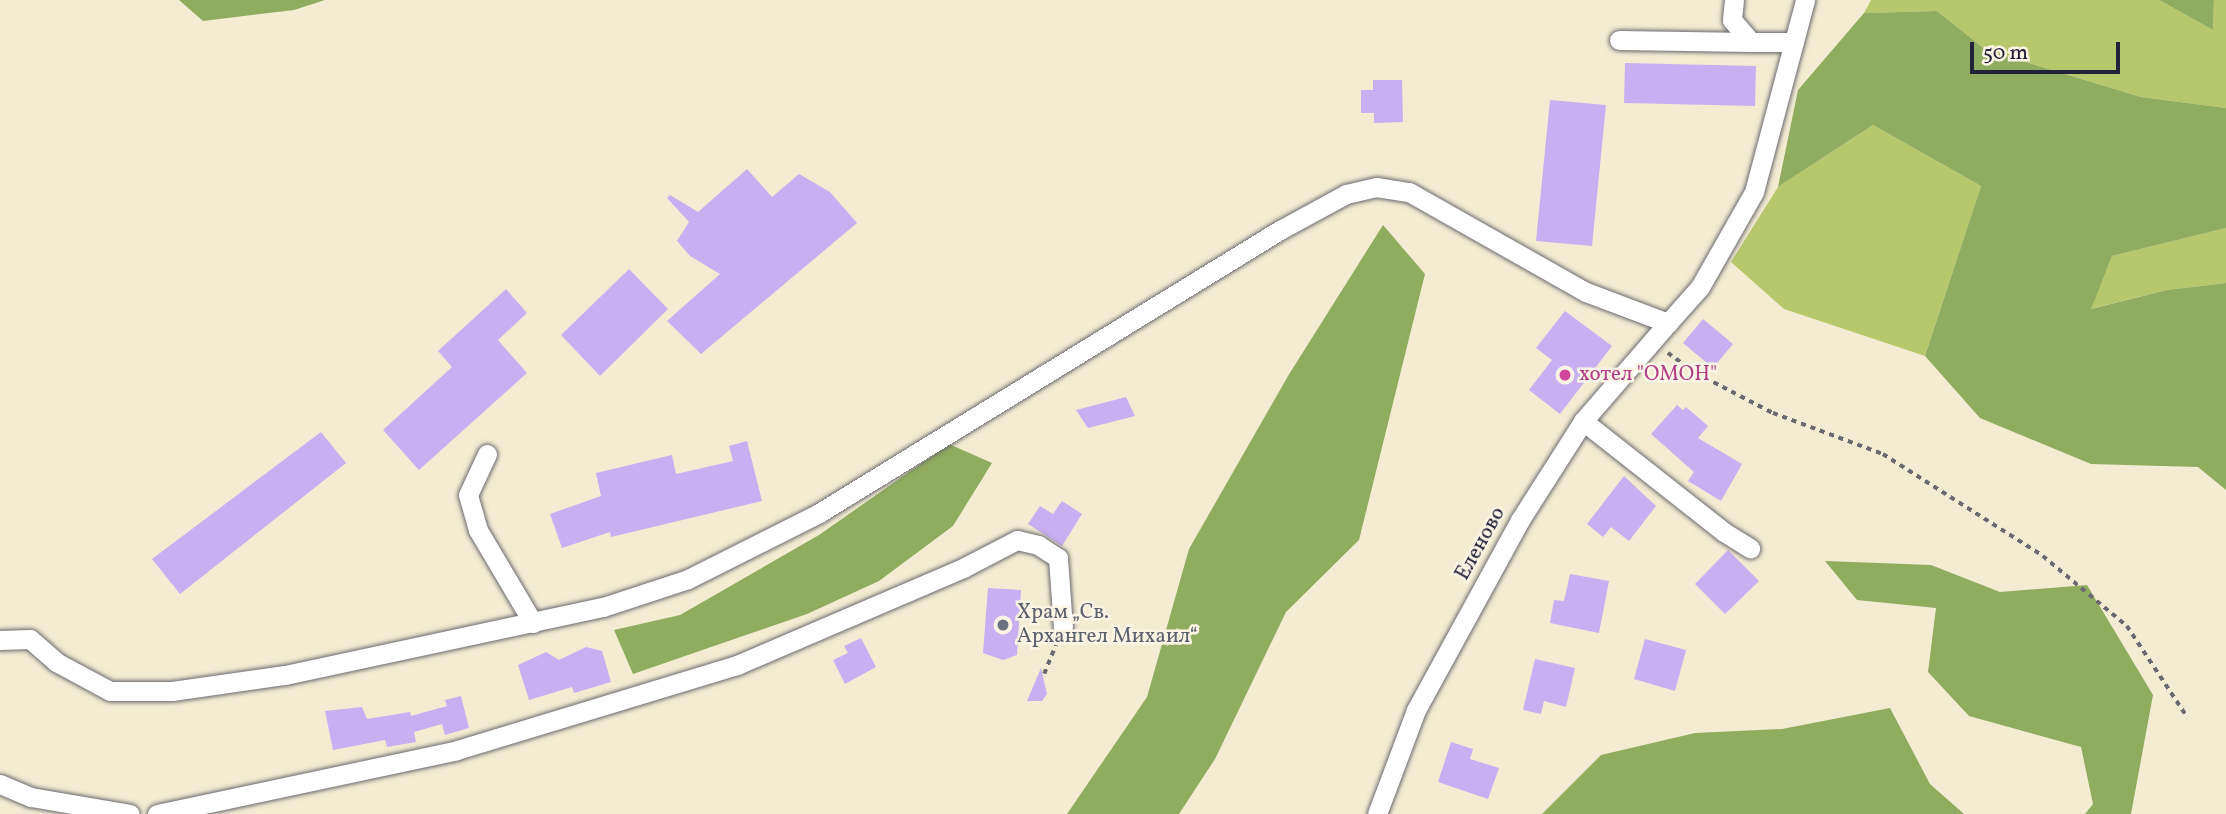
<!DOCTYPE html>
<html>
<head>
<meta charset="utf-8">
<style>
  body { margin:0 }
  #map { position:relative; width:2226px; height:814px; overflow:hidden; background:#f3ecd3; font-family:Vollkorn,serif }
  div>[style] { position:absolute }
  .green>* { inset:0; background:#b6c86b }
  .forest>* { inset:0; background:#90ac5f }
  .building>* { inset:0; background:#c8aff1 }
  .path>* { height:3.5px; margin-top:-1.75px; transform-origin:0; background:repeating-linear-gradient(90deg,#6b6970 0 5px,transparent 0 10px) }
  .roads { filter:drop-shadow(0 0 2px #6b6970) drop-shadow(0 0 2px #6b6970) }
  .street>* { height:19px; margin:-9.5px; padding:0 9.5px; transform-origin:9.5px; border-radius:9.5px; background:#fff }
  .dots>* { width:19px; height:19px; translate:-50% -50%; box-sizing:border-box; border:4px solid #fcf5e5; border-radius:50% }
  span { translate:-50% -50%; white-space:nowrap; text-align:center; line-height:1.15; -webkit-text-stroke:5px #fcf5e5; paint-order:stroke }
  .hotel-label { font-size:21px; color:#b23c85 }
  .left { translate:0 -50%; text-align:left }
  .street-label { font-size:21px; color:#22223b }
  .worship-label { font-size:21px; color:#5b616d }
  .scale { position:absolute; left:1970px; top:42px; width:150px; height:32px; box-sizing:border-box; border:4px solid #22223b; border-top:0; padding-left:9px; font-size:21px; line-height:24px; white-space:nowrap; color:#22223b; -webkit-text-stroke:5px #fcf5e5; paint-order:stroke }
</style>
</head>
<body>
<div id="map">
  <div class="green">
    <div style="clip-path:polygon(1871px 0,2159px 0,2213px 30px,2214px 0,2226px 0,2226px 108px,2141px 97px,1986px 50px,1937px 11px,1864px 13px)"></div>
    <div style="clip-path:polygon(1873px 125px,1981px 186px,1925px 356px,1784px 309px,1731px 262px,1778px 187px)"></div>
    <div style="clip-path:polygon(2226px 228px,2226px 283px,2167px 290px,2090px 309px,2112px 256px)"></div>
  </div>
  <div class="forest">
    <div style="clip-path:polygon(179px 0,325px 0,294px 10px,203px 21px)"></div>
    <div style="clip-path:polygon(2159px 0,2214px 0,2213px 30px)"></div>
    <div style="clip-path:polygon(1937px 11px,1986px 50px,2141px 97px,2226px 108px,2226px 228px,2112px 256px,2091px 309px,2167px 290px,2226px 283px,2226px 490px,2198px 467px,2091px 464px,1980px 418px,1925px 356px,1981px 186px,1873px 125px,1778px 187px,1798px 90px,1864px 13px)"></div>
    <div style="clip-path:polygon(1383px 225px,1425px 274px,1359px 540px,1286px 612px,1215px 759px,1179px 814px,1067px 814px,1147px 697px,1189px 549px,1288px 376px)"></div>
    <div style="clip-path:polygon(949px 444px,992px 463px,953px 526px,879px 581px,807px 614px,633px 674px,614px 630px,680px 615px,819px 535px)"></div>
    <div style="clip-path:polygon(1825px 561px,1931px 565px,2000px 592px,2087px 585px,2153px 695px,2131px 814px,2085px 814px,2093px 804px,2081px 747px,1969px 716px,1928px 672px,1936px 608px,1857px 600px)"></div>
    <div style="clip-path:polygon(1890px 708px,1930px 784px,1964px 814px,1542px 814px,1601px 755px,1695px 733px,1782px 729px)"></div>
  </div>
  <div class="building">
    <div style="clip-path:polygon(1625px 63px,1756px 66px,1755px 106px,1624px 103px)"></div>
    <div style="clip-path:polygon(1373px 80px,1402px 80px,1403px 122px,1374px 123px,1374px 113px,1361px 113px,1361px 90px,1373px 90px)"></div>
    <div style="clip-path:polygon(1550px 100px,1606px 105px,1592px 246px,1536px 241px)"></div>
    <div style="clip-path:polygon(747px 169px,772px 197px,799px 174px,830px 192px,857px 223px,701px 354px,667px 321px,720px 274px,690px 256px,677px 241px,689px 222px,667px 198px,670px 195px,698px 212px)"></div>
    <div style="clip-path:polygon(629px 269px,668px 309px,600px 376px,561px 335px)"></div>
    <div style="clip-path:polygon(506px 289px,527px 313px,498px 340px,527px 373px,419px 470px,383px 430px,452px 367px,438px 351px)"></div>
    <div style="clip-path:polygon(1565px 311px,1612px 346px,1560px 414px,1529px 390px,1552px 360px,1536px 348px)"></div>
    <div style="clip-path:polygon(1703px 319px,1733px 344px,1713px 368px,1683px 343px)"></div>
    <div style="clip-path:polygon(1126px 397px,1135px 416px,1088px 428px,1076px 410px)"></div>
    <div style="clip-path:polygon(1677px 405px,1683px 410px,1686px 407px,1708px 426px,1698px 438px,1742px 464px,1721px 501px,1688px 481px,1694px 472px,1651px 434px)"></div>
    <div style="clip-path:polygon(321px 432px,346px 463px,180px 594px,152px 559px)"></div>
    <div style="clip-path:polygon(747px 441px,762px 501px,611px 537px,610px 532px,562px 548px,550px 514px,601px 496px,596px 473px,672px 455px,676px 474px,733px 461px,729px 446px)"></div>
    <div style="clip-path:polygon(1624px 476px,1656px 506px,1629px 541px,1611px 527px,1603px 537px,1587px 524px)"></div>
    <div style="clip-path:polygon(1062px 501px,1082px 514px,1062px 546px,1028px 524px,1040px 506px,1053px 514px)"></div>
    <div style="clip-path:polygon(1728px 550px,1759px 581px,1725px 614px,1695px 584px)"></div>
    <div style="clip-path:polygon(1570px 574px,1609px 581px,1599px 633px,1550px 623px,1554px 600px,1564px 601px)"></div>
    <div style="clip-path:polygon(988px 588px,1021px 590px,1017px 655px,1003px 660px,983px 653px)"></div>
    <div style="clip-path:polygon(861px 638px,876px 667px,845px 684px,833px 660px,848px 653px,844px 646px)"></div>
    <div style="clip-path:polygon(1645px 639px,1686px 650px,1675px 691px,1634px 679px)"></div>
    <div style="clip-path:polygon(586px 647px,602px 651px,611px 682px,574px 693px,572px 687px,529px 700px,518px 665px,546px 652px,559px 660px)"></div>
    <div style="clip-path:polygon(1535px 659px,1575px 668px,1566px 707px,1544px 701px,1541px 714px,1523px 710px)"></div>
    <div style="clip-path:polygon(1041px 668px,1047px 694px,1042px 701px,1027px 701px)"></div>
    <div style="clip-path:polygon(461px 696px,469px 728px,445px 735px,442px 724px,414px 732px,416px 742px,387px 747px,385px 740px,333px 750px,325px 711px,362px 707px,367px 719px,410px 712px,411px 716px,447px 706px,445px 700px)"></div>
    <div style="clip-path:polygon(1451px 742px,1473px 749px,1470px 759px,1499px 768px,1488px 799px,1438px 782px)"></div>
  </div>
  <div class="path">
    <div style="left:1668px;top:353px;width:34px;rotate:36deg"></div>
    <div style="left:1696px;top:373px;width:87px;rotate:27.5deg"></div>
    <div style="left:1773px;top:413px;width:117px;rotate:20.4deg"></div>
    <div style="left:1883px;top:454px;width:190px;rotate:32.5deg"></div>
    <div style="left:2043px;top:556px;width:109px;rotate:39.8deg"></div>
    <div style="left:2127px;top:626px;width:110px;rotate:56.5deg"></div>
    <div style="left:1044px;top:674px;width:31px;rotate:-68deg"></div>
  </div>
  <div class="roads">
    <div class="street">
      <div style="left:1734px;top:0;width:20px;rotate:96deg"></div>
      <div style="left:1732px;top:20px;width:29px;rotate:49deg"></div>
      <div style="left:1751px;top:42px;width:43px"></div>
      <div style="left:1619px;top:40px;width:132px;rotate:0.9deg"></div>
      <div style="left:1583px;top:421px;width:179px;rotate:38.2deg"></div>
      <div style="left:1724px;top:532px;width:31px;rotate:32deg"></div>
      <div style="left:487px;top:454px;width:45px;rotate:114.9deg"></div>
      <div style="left:468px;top:495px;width:36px;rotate:74deg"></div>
      <div style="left:478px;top:530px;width:108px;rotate:59.4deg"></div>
      <div style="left:0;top:640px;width:30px;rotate:-2deg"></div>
      <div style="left:30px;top:639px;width:35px;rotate:41deg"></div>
      <div style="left:56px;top:662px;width:61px;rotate:28.2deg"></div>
      <div style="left:110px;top:691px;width:62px"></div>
      <div style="left:172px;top:691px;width:114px;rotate:-8.1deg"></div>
      <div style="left:285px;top:675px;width:325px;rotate:-12.1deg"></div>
      <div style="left:603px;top:607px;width:89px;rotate:-18.2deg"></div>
      <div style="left:688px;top:579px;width:147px;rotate:-26.7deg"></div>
      <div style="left:819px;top:513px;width:541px;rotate:-31.55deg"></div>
      <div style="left:1280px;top:230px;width:75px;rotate:-28.6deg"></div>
      <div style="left:1346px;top:194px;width:31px;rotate:-13deg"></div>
      <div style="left:1376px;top:187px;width:33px;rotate:9deg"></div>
      <div style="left:1409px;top:192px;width:203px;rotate:29.5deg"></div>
      <div style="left:1586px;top:292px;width:88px;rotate:20.7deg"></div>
      <div style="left:1668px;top:323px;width:48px;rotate:-48.4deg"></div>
      <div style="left:1700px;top:287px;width:109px;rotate:-60.4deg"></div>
      <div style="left:1754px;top:192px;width:199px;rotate:-75.1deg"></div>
      <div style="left:0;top:784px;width:34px;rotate:23deg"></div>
      <div style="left:31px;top:797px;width:100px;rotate:9.7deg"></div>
      <div style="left:157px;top:814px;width:307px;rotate:-12deg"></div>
      <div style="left:457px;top:750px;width:293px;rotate:-16.9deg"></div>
      <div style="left:737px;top:665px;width:246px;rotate:-23.2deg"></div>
      <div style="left:963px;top:568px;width:61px;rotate:-27.4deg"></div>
      <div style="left:1017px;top:540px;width:22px;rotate:13deg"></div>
      <div style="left:1038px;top:545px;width:24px;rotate:33deg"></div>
      <div style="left:1058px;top:558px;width:69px;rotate:85.9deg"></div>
      <div style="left:1377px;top:814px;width:111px;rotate:-69.4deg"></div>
      <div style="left:1416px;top:710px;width:217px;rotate:-61.3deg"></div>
      <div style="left:1520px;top:520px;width:117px;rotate:-57.5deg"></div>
      <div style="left:1583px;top:421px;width:130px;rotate:-49.1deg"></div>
    </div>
  </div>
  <div class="dots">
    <div style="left:1565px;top:375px;background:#d1479c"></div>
    <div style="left:1003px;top:625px;background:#6b7280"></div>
  </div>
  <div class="hotel-label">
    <span class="left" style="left:1579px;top:375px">хотел "ОМОН"</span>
  </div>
  <div class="street-label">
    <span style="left:1481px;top:544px;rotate:-61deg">Еленово</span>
  </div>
  <div class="worship-label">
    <span class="left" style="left:1017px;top:625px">Храм „Св.<br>Архангел Михаил“</span>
  </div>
  <div class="scale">50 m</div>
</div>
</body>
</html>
